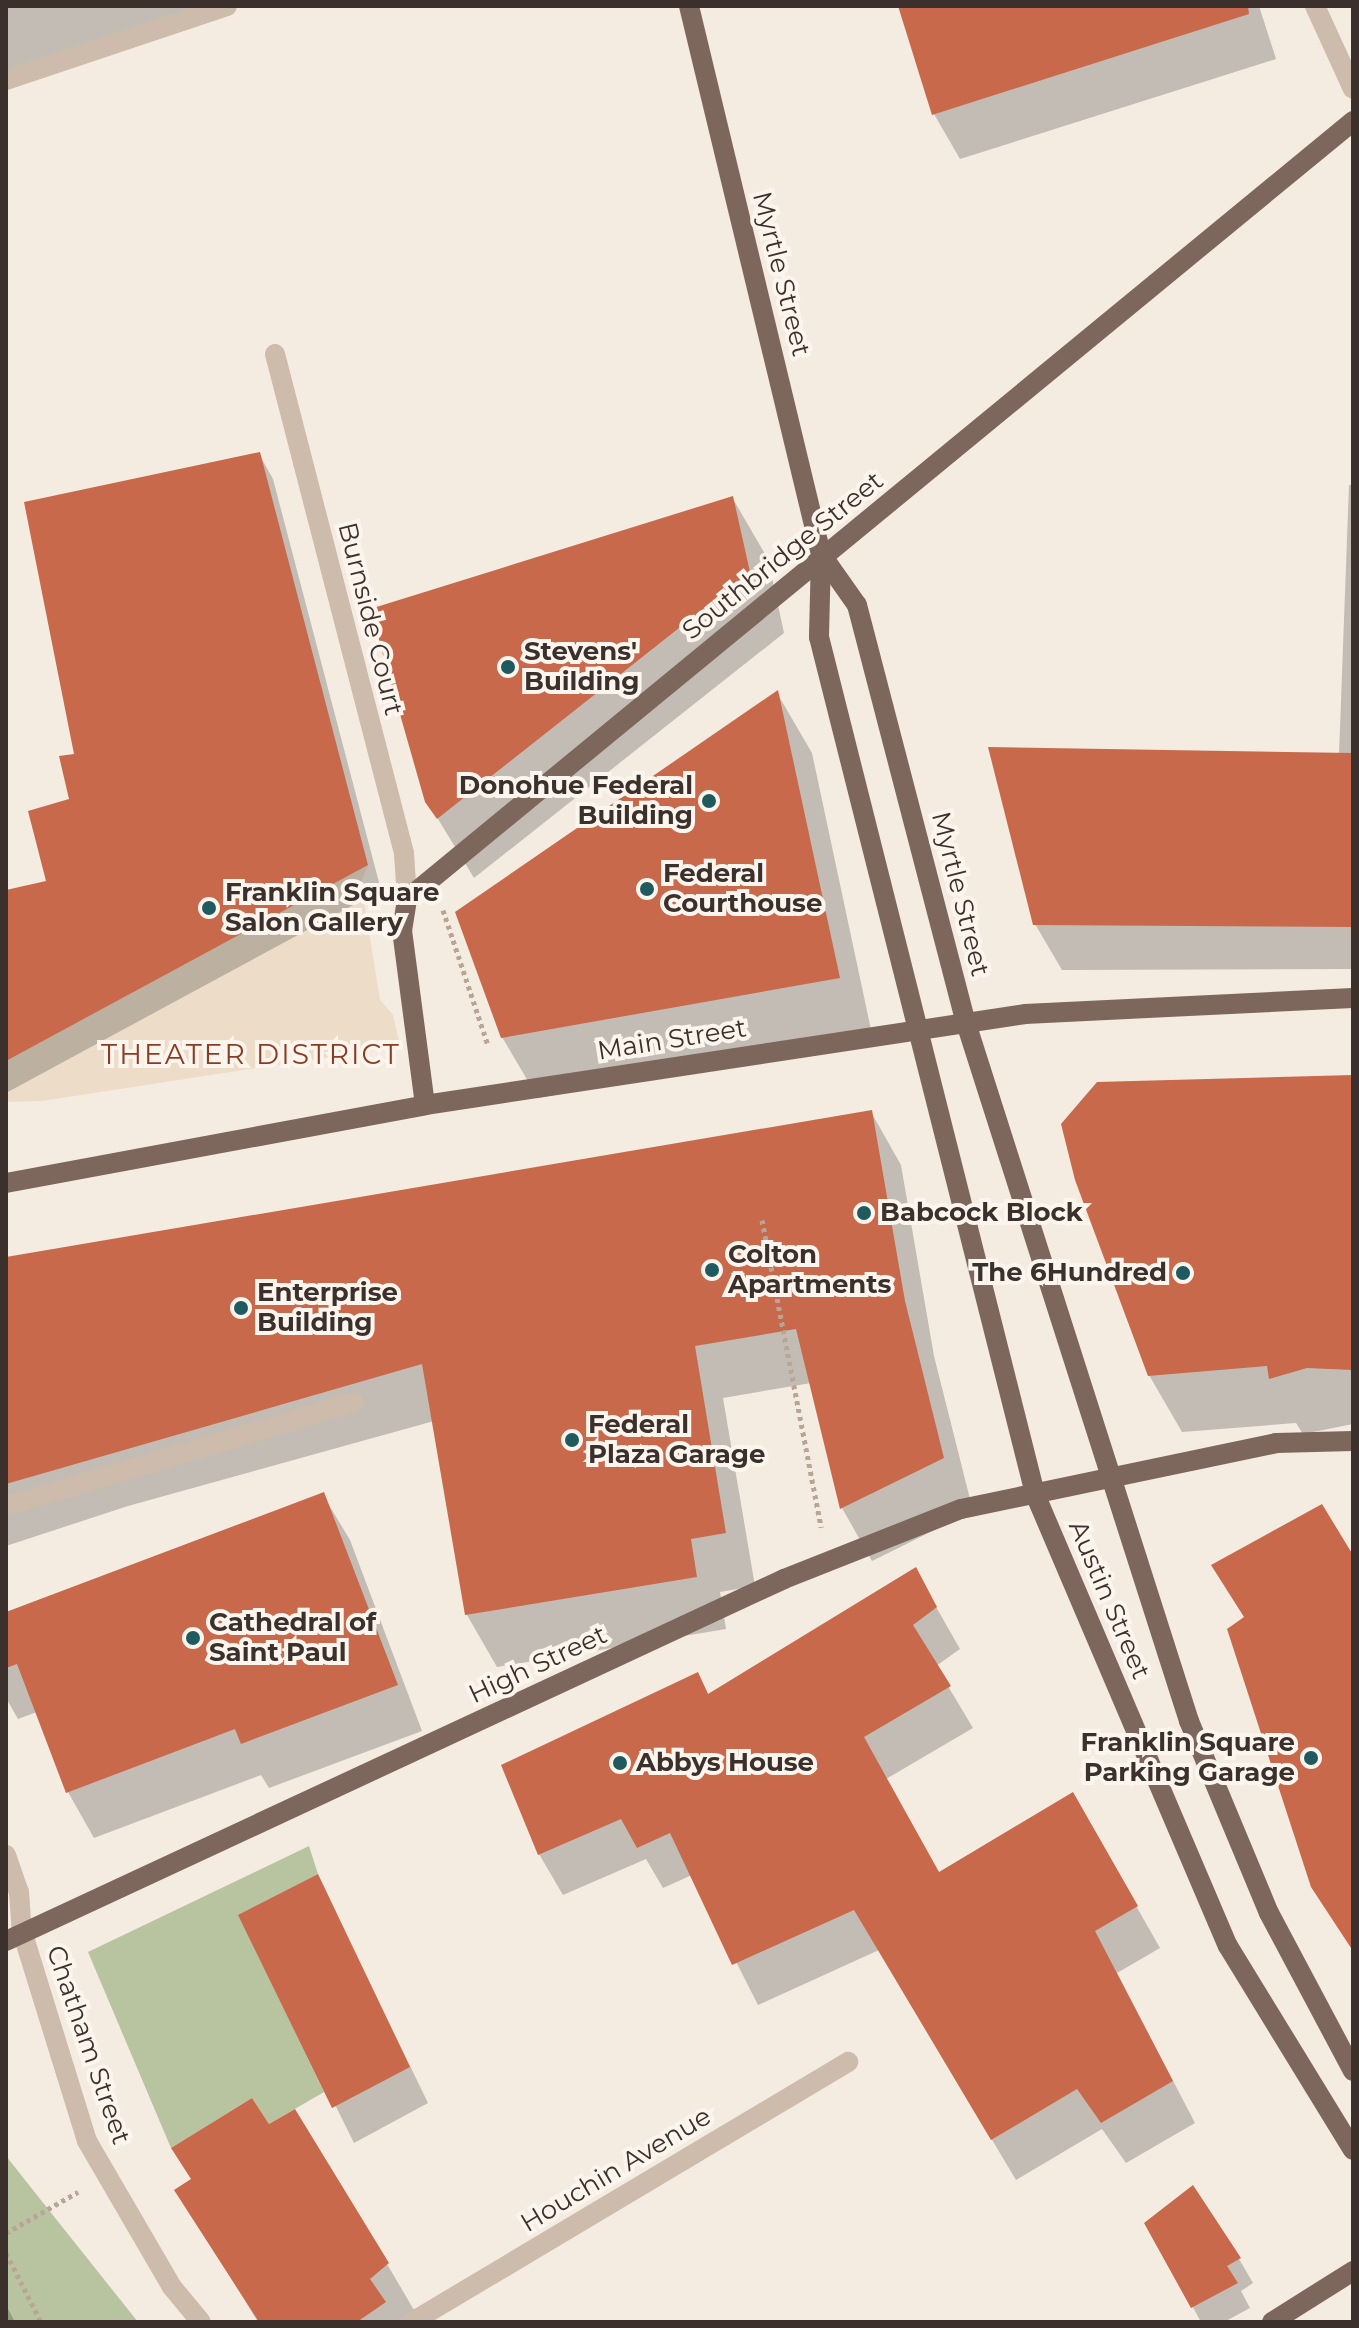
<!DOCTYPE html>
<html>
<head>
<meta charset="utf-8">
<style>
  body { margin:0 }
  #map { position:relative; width:1359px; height:2328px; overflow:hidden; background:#f4ebe1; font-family:Montserrat,sans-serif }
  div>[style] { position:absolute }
  .green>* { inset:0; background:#b8c4a0 }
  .plaza>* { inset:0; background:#ecdcc8 }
  .shadow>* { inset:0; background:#0003 }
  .building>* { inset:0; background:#c8694b }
  .path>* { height:5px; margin-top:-2.5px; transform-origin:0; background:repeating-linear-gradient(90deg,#b9a596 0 4px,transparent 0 8px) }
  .minor>* { height:20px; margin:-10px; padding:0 10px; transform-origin:10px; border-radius:10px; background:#cdbbac }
  .major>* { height:20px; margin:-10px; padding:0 10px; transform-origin:10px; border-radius:10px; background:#7d675c }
  .dots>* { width:22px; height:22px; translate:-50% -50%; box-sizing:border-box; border:4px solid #fbf5ee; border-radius:50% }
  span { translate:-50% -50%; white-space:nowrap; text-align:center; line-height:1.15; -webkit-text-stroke:8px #fbf5ee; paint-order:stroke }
  .street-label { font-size:26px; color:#3b302b }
  .poi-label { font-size:26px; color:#3b302b; font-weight:700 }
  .left { translate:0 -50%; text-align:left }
  .right { translate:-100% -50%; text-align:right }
  .neighbourhood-label { font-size:28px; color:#8c3b22; letter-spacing:2px }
  .frame { position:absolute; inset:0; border:8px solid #3b302b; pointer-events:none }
</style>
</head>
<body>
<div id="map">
  <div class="green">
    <div style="clip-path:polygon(309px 1846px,318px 1874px,239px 1915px,324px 2092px,269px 2124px,252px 2098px,171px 2148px,88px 1952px)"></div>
    <div style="clip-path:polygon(6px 2156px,48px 2209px,138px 2322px,6px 2322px)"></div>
  </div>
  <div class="plaza">
    <div style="clip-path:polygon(368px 865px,361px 882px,380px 1000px,393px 1015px,400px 1046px,42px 1101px,6px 1102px,6px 1061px)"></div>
  </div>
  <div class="shadow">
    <div style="clip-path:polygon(6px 6px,206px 6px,6px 70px)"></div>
    <div style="clip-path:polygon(899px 6px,1259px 6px,1276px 59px,960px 159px,934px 114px)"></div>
    <div style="clip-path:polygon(259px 454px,273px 479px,381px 890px,6px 1093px,6px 892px,48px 882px,71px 800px,77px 756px)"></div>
    <div style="clip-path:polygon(1349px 485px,1353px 485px,1353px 969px,1062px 970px,1035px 924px,1339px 755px)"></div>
    <div style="clip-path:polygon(733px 499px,768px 559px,784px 633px,474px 878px,427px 801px)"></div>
    <div style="clip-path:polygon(777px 693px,812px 753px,873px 1039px,538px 1098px,502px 1037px)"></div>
    <div style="clip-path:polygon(1353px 1077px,1353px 1424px,1303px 1434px,1296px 1423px,1182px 1432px,1149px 1375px)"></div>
    <div style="clip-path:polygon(871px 1112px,901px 1165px,934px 1356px,973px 1511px,872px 1561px,842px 1508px,811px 1383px,723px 1398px,755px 1586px,720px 1592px,726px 1629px,497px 1667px,467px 1615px,434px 1421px,128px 1506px,6px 1546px,6px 1259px)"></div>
    <div style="clip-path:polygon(323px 1495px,350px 1540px,422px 1731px,269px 1788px,261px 1775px,94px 1838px,68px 1792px,37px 1712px,18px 1719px,6px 1698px,6px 1614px)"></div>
    <div style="clip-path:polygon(915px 1570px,960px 1649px,936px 1666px,973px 1728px,886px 1779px,939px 1875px,1073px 1795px,1160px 1948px,1117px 1973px,1195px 2123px,1126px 2163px,1102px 2129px,1016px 2180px,879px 1950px,758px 2005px,692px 1875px,663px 1888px,646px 1859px,563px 1895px,539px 1854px,697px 1674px,709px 1695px)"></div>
    <div style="clip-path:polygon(318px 1876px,428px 2103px,354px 2143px,241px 1915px)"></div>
    <div style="clip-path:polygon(268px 2127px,387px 2264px,414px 2310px,399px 2322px,258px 2322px,177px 2190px)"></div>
    <div style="clip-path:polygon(1147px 2223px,1239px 2259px,1253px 2283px,1241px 2291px,1250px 2308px,1224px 2322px,1201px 2322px)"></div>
    <div style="clip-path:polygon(6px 2305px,15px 2322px,6px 2322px)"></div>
  </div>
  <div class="building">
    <div style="clip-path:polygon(898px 6px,1248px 6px,1249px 14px,932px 115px)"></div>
    <div style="clip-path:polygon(260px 452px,368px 865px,6px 1061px,6px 890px,46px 881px,28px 811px,69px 799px,59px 756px,74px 754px,24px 502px)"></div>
    <div style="clip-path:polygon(733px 496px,750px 572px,437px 819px,425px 802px,370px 609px)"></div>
    <div style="clip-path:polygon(778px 690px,840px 978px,501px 1038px,455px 912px)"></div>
    <div style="clip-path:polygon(988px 747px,1353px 753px,1353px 927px,1033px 925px)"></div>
    <div style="clip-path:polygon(1353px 1075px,1353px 1370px,1307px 1368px,1269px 1379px,1267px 1366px,1148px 1376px,1075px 1180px,1061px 1124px,1097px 1082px)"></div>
    <div style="clip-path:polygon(872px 1110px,905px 1301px,944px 1458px,840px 1509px,796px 1329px,695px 1346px,726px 1533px,691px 1539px,697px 1577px,465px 1615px,422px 1364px,6px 1484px,6px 1257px)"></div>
    <div style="clip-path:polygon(324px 1492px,398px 1685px,241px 1744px,235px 1729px,66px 1793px,17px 1664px,6px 1668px,6px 1612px)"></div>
    <div style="clip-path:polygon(1322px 1504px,1353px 1555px,1353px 1951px,1311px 1887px,1227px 1629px,1244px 1617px,1211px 1565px)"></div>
    <div style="clip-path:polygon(916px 1567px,937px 1607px,913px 1625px,951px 1686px,864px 1737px,939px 1872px,1073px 1792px,1138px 1906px,1095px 1931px,1173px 2081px,1101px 2123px,1077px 2089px,991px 2140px,854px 1910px,732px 1965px,670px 1833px,637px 1848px,621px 1819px,538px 1855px,501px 1765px,698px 1672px,708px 1694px)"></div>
    <div style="clip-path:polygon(318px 1874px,410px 2067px,332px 2108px,238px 1915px)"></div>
    <div style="clip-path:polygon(252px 2098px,269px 2124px,295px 2109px,389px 2263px,370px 2279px,386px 2302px,357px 2322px,259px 2322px,174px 2190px,191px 2179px,171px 2148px)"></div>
    <div style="clip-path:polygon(1193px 2185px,1241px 2258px,1227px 2266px,1238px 2283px,1191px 2308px,1144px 2223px)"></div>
  </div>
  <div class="path">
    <div style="left:443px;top:910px;width:142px;rotate:71.6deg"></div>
    <div style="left:762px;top:1220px;width:313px;rotate:79.1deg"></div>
    <div style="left:6px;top:2233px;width:83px;rotate:-29.7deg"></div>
    <div style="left:6px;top:2253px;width:77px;rotate:63.1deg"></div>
  </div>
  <div class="minor">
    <div style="left:1315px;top:6px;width:91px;rotate:65.4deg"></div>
    <div style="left:6px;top:80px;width:233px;rotate:-18.5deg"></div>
    <div style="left:275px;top:354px;width:515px;rotate:75.51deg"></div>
    <div style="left:404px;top:853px;width:46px;rotate:86.3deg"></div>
    <div style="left:6px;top:1506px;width:363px;rotate:-16.6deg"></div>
    <div style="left:6px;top:1855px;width:39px;rotate:71deg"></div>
    <div style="left:19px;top:1892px;width:39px;rotate:86deg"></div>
    <div style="left:22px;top:1931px;width:220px;rotate:72.8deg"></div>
    <div style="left:87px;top:2141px;width:169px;rotate:59.8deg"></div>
    <div style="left:172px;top:2287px;width:45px;rotate:50.4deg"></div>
    <div style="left:412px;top:2322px;width:508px;rotate:-30.81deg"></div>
  </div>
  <div class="major">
    <div style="left:689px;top:6px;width:564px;rotate:76.46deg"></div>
    <div style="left:821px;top:554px;width:83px;rotate:91.4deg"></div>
    <div style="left:819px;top:637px;width:884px;rotate:75.85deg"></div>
    <div style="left:1035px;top:1494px;width:491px;rotate:66.9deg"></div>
    <div style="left:1228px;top:1946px;width:239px;rotate:58.5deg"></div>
    <div style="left:821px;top:554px;width:62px;rotate:54.8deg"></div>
    <div style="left:857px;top:605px;width:432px;rotate:75.4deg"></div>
    <div style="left:966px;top:1023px;width:733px;rotate:72.28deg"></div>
    <div style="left:1189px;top:1721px;width:208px;rotate:67.4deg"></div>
    <div style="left:1269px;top:1913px;width:179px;rotate:62deg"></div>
    <div style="left:425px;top:1105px;width:176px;rotate:-97.5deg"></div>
    <div style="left:402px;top:931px;width:32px;rotate:-81deg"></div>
    <div style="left:407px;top:899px;width:1225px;rotate:-39.43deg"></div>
    <div style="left:6px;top:1183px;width:426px;rotate:-10.5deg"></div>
    <div style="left:425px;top:1105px;width:607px;rotate:-8.62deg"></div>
    <div style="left:1025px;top:1014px;width:328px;rotate:-2.8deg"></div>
    <div style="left:6px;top:1941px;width:858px;rotate:-24.95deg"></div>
    <div style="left:784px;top:1579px;width:190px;rotate:-21.6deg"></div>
    <div style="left:961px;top:1509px;width:322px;rotate:-11.8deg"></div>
    <div style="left:1276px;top:1443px;width:77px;rotate:-1.5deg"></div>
    <div style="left:1272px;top:2322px;width:96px;rotate:-32.2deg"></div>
  </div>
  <div class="dots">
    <div style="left:508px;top:667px;background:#1f5a5e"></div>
    <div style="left:709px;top:801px;background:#1f5a5e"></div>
    <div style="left:647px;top:889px;background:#1f5a5e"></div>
    <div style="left:209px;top:908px;background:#1f5a5e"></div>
    <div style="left:864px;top:1213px;background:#1f5a5e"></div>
    <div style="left:712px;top:1270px;background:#1f5a5e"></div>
    <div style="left:1183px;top:1273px;background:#1f5a5e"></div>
    <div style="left:241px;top:1308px;background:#1f5a5e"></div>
    <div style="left:572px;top:1440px;background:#1f5a5e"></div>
    <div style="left:193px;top:1638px;background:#1f5a5e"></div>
    <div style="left:1311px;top:1758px;background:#1f5a5e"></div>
    <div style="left:620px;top:1763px;background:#1f5a5e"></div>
  </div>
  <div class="street-label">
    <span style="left:781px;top:274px;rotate:76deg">Myrtle Street</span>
    <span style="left:783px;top:556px;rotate:-39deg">Southbridge Street</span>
    <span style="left:370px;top:619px;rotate:76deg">Burnside Court</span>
    <span style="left:960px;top:894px;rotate:76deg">Myrtle Street</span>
    <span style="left:672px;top:1040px;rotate:-9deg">Main Street</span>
    <span style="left:1109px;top:1600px;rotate:67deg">Austin Street</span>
    <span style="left:538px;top:1665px;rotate:-25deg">High Street</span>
    <span style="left:88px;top:2045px;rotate:71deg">Chatham Street</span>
    <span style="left:616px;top:2170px;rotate:-31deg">Houchin Avenue</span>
  </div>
  <div class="poi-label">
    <span class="left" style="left:524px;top:667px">Stevens'<br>Building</span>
    <span class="right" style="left:693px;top:801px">Donohue Federal<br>Building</span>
    <span class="left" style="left:663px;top:889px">Federal<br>Courthouse</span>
    <span class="left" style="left:225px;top:908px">Franklin Square<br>Salon Gallery</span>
    <span class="left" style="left:880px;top:1213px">Babcock Block</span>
    <span class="left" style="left:728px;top:1270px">Colton<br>Apartments</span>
    <span class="right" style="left:1167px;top:1273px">The 6Hundred</span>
    <span class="left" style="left:257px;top:1308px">Enterprise<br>Building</span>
    <span class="left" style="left:588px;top:1440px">Federal<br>Plaza Garage</span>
    <span class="left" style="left:209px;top:1638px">Cathedral of<br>Saint Paul</span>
    <span class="right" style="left:1295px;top:1758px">Franklin Square<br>Parking Garage</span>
    <span class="left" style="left:636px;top:1763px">Abbys House</span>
  </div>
  <div class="neighbourhood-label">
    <span style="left:251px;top:1054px">THEATER DISTRICT</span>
  </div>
  <div class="frame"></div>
</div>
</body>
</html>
